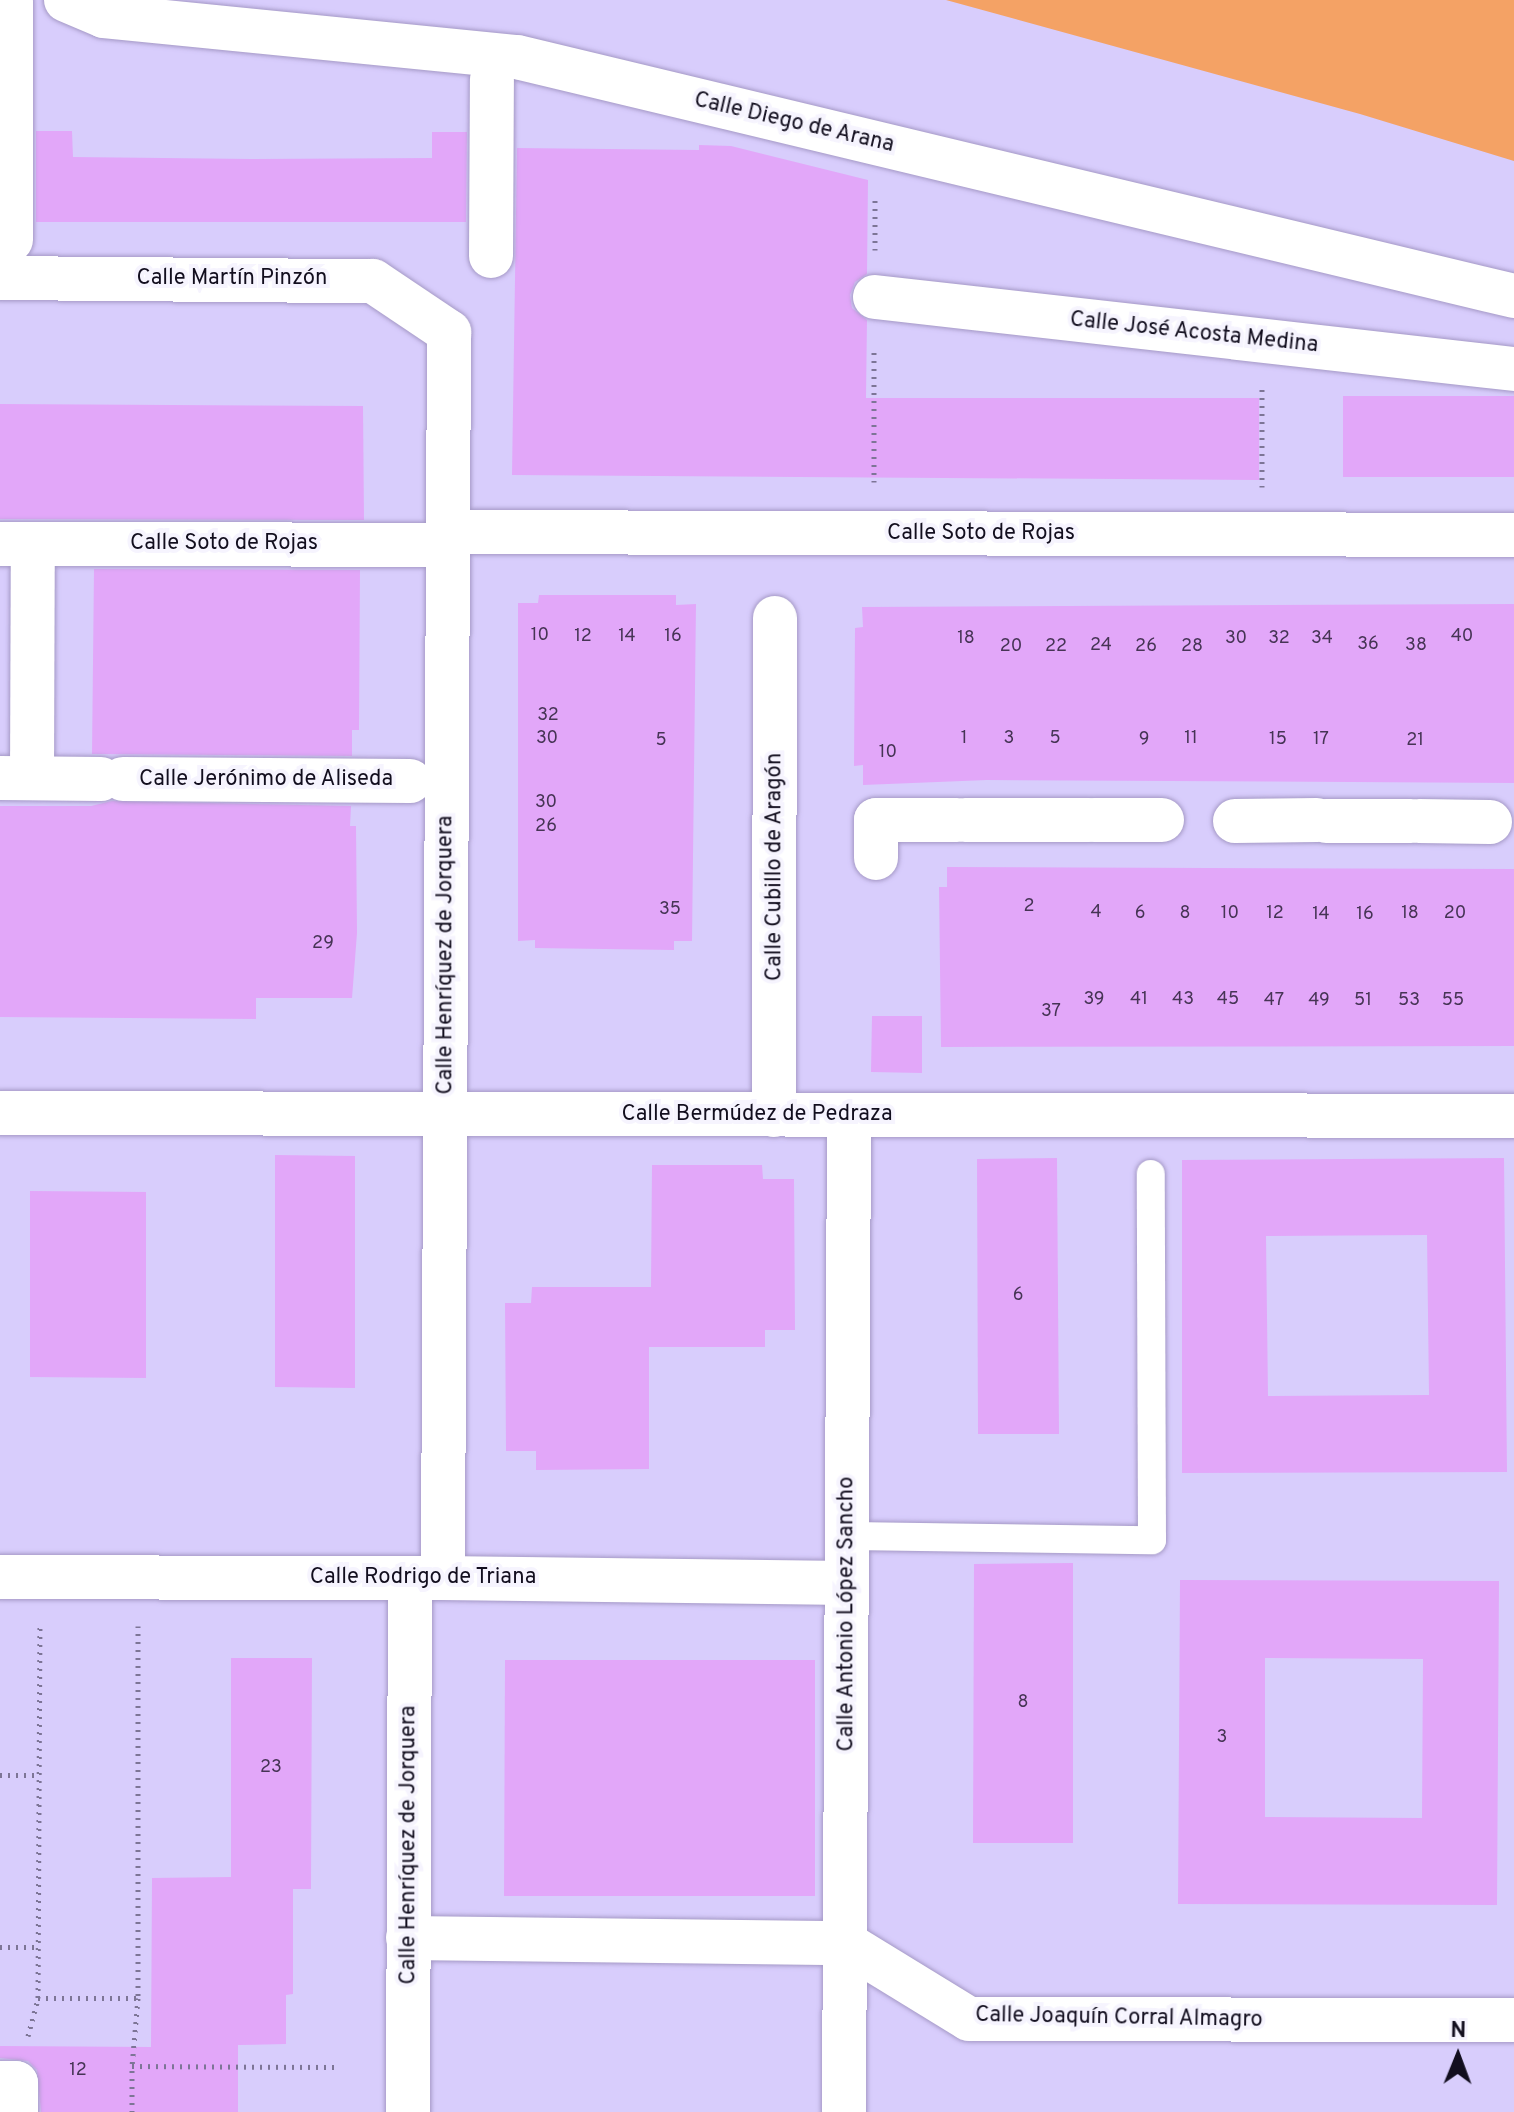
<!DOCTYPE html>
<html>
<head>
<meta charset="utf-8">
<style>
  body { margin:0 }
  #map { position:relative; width:1514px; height:2112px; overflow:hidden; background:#d8cdfc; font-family:Overpass,sans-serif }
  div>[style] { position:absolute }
  .green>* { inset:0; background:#f4a265 }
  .building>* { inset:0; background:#e2a7f9 }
  .path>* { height:5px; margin-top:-2.5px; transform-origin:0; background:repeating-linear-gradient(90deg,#7d7596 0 2px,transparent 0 8px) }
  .roads { filter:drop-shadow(0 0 2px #a599c6) drop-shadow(0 0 2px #a599c6) }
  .lane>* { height:28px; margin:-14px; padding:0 14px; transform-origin:14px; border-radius:14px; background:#fff }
  .street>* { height:44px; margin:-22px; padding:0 22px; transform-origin:22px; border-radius:22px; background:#fff }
  .secondary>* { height:44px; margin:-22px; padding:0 22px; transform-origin:22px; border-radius:22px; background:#fff }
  span { translate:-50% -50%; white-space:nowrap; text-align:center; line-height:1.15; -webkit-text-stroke:8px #f6f4fe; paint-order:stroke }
  .number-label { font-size:18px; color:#463455 }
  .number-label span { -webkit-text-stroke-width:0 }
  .street-label { font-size:22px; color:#120e1e }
  .north { position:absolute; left:1418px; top:2016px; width:80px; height:80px; -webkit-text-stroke:6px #f6f4fe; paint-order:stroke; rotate:1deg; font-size:22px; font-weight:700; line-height:32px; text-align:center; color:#120e1e }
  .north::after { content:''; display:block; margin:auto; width:28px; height:36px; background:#120e1e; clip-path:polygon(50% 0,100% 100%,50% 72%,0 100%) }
</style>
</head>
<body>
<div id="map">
  <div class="green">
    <div style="clip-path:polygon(946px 0,1514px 0,1514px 161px,1360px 114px)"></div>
  </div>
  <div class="building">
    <div style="clip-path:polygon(36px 131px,72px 131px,73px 157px,252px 159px,432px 158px,432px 132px,467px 132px,466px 222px,36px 222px)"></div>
    <div style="clip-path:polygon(699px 145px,731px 146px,868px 180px,867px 274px,855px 282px,850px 295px,852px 308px,867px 320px,866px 398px,1259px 398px,1259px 480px,512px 475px,517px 148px,699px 150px)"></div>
    <div style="clip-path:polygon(1343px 396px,1514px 396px,1514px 477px,1343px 477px)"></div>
    <div style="clip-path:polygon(0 404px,363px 406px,364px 520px,0 519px)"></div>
    <div style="clip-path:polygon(94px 569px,360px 570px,359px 730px,352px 730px,352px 756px,92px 754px)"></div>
    <div style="clip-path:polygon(539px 595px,676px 595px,676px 605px,696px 604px,692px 941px,674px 941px,674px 950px,535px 948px,535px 940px,518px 941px,518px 603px,538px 603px)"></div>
    <div style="clip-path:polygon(1514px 604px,1514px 783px,987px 780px,863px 785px,863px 765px,854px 766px,855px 628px,863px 627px,862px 607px)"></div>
    <div style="clip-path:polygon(112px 801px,351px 806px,350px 826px,356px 826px,357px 933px,352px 998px,256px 998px,256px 1019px,0 1017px,0 806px,91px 806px)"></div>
    <div style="clip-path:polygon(947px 867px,1514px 869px,1514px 1046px,941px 1047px,939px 887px,947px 887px)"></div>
    <div style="clip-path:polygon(872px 1016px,922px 1016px,922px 1073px,871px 1072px)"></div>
    <div style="clip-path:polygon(275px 1155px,355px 1156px,355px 1388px,275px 1387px)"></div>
    <div style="clip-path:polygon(1057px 1158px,1059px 1434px,978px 1434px,977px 1159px)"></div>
    <div style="clip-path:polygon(evenodd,1504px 1158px,1507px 1472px,1182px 1473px,1182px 1160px,1504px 1158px,1427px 1235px,1429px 1395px,1268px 1396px,1266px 1236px,1427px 1235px)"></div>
    <div style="clip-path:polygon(652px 1165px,762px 1165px,763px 1179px,794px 1179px,795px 1330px,765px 1330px,765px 1347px,649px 1347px,649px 1469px,536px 1470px,536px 1451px,506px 1451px,505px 1303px,531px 1303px,532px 1287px,651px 1287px)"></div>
    <div style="clip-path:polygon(30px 1191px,146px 1192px,146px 1378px,30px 1377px)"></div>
    <div style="clip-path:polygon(1073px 1563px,1073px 1843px,973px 1843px,974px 1564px)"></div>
    <div style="clip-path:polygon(evenodd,1180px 1580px,1499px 1581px,1497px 1905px,1178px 1904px,1180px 1580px,1265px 1658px,1423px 1659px,1422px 1818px,1265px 1817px,1265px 1658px)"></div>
    <div style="clip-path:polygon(231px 1658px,312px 1658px,311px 1889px,293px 1889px,293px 1994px,286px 1995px,286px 2044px,238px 2045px,238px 2112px,41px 2112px,37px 2070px,28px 2061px,0 2058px,0 2046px,151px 2047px,152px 1878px,231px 1877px)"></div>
    <div style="clip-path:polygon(505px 1660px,815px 1660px,815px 1896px,504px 1896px)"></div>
  </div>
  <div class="path">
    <div style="left:875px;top:250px;width:51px;rotate:-90deg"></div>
    <div style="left:874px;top:482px;width:134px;rotate:-90deg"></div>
    <div style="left:1262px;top:487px;width:98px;rotate:-90deg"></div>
    <div style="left:138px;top:1626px;width:372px;rotate:90deg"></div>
    <div style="left:138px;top:1998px;width:68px;rotate:95deg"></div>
    <div style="left:132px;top:2066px;width:202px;rotate:0.3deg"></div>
    <div style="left:0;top:1775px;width:40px"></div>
    <div style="left:0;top:1947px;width:39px"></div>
    <div style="left:38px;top:1998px;width:100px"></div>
    <div style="left:28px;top:2036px;width:39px;rotate:-75deg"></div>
    <div style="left:38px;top:1998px;width:371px;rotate:-89.7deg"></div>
    <div style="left:132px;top:2112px;width:46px;rotate:-90deg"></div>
  </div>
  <div class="roads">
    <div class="lane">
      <div style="left:847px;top:1536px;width:305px;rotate:0.8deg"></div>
      <div style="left:1152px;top:1540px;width:366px;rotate:-90.2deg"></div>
    </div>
    <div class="street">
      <div style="left:66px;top:0;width:41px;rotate:22.8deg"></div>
      <div style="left:104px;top:16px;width:415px;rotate:5.7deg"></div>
      <div style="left:517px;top:57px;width:1025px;rotate:13.48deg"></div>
      <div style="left:11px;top:1px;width:239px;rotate:90deg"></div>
      <div style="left:491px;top:256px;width:176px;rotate:-89.7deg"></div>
      <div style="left:875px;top:297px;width:643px;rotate:6.43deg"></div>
      <div style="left:0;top:544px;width:448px;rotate:0.1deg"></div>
      <div style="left:0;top:778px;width:101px;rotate:0.6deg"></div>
      <div style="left:32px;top:778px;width:234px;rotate:-89.8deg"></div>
      <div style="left:123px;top:779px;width:287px;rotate:0.4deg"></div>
      <div style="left:965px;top:820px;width:124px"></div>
      <div style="left:1094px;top:820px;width:68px"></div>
      <div style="left:1235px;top:821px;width:82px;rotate:-0.7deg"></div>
      <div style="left:1326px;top:821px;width:85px"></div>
      <div style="left:1419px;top:821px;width:71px;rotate:0.8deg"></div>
      <div style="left:876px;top:858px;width:38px;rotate:-90deg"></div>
      <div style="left:876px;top:820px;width:81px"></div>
      <div style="left:0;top:1113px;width:1514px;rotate:0.11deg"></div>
      <div style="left:774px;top:1115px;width:497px;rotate:-89.9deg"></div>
      <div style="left:443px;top:1578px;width:404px;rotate:0.7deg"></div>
      <div style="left:408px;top:1938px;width:437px;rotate:0.7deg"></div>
      <div style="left:845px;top:1943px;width:145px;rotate:31.5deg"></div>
      <div style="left:969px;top:2019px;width:545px;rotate:0.11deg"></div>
      <div style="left:0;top:2083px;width:16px"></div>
      <div style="left:16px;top:2083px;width:29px;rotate:90deg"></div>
      <div style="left:844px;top:2112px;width:997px;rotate:-89.71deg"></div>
    </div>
    <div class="secondary">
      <div style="left:0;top:278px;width:373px;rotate:0.5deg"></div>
      <div style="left:373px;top:281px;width:92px;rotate:33.9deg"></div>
      <div style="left:449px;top:332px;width:1246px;rotate:90.28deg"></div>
      <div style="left:443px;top:1578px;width:443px;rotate:-179.9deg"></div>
      <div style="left:448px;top:532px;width:1066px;rotate:0.16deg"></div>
      <div style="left:408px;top:2112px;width:534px;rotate:-89.79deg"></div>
    </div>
  </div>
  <div class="number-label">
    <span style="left:540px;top:636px">10</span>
    <span style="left:583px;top:637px">12</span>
    <span style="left:627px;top:637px">14</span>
    <span style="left:673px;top:637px">16</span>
    <span style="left:1462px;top:637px">40</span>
    <span style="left:966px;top:639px">18</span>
    <span style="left:1236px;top:639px">30</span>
    <span style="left:1279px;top:639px">32</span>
    <span style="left:1322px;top:639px">34</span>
    <span style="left:1368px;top:645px">36</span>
    <span style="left:1101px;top:646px">24</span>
    <span style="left:1416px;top:646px">38</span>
    <span style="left:1011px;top:647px">20</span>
    <span style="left:1056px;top:647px">22</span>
    <span style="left:1146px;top:647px">26</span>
    <span style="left:1192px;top:647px">28</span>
    <span style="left:548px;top:716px">32</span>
    <span style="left:547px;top:739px">30</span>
    <span style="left:964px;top:739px">1</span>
    <span style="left:1009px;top:739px">3</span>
    <span style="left:1055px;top:739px">5</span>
    <span style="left:1191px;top:739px">11</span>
    <span style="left:1144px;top:740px">9</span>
    <span style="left:1278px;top:740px">15</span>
    <span style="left:1321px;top:740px">17</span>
    <span style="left:661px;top:741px">5</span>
    <span style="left:1415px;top:741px">21</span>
    <span style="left:888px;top:753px">10</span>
    <span style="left:546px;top:803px">30</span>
    <span style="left:546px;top:827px">26</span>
    <span style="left:1029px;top:907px">2</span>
    <span style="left:670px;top:910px">35</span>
    <span style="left:1096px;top:913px">4</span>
    <span style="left:1140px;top:914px">6</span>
    <span style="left:1185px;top:914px">8</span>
    <span style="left:1230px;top:914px">10</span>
    <span style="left:1275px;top:914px">12</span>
    <span style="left:1410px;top:914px">18</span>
    <span style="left:1455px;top:914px">20</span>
    <span style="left:1321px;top:915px">14</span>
    <span style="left:1365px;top:915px">16</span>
    <span style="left:323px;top:944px">29</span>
    <span style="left:1094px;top:1000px">39</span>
    <span style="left:1139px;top:1000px">41</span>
    <span style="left:1183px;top:1000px">43</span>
    <span style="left:1228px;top:1000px">45</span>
    <span style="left:1274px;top:1001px">47</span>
    <span style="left:1319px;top:1001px">49</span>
    <span style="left:1363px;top:1001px">51</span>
    <span style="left:1409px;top:1001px">53</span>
    <span style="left:1453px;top:1001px">55</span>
    <span style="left:1051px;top:1012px">37</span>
    <span style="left:1018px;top:1296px">6</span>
    <span style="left:1023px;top:1703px">8</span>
    <span style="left:1222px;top:1738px">3</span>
    <span style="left:271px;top:1768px">23</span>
    <span style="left:78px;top:2071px">12</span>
  </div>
  <div class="street-label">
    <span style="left:794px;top:123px;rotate:13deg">Calle Diego de Arana</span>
    <span style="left:232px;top:279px">Calle Martín Pinzón</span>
    <span style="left:1194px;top:333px;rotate:6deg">Calle José Acosta Medina</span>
    <span style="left:981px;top:534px">Calle Soto de Rojas</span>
    <span style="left:224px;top:544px">Calle Soto de Rojas</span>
    <span style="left:266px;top:780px">Calle Jerónimo de Aliseda</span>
    <span style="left:775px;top:867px;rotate:-90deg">Calle Cubillo de Aragón</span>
    <span style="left:446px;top:955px;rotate:-90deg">Calle Henríquez de Jorquera</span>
    <span style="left:757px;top:1115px">Calle Bermúdez de Pedraza</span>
    <span style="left:423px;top:1578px">Calle Rodrigo de Triana</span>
    <span style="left:847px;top:1614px;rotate:-90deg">Calle Antonio López Sancho</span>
    <span style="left:409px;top:1845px;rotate:-90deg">Calle Henríquez de Jorquera</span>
    <span style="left:1119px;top:2018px;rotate:1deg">Calle Joaquín Corral Almagro</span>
  </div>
  <div class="north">N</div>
</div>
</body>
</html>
